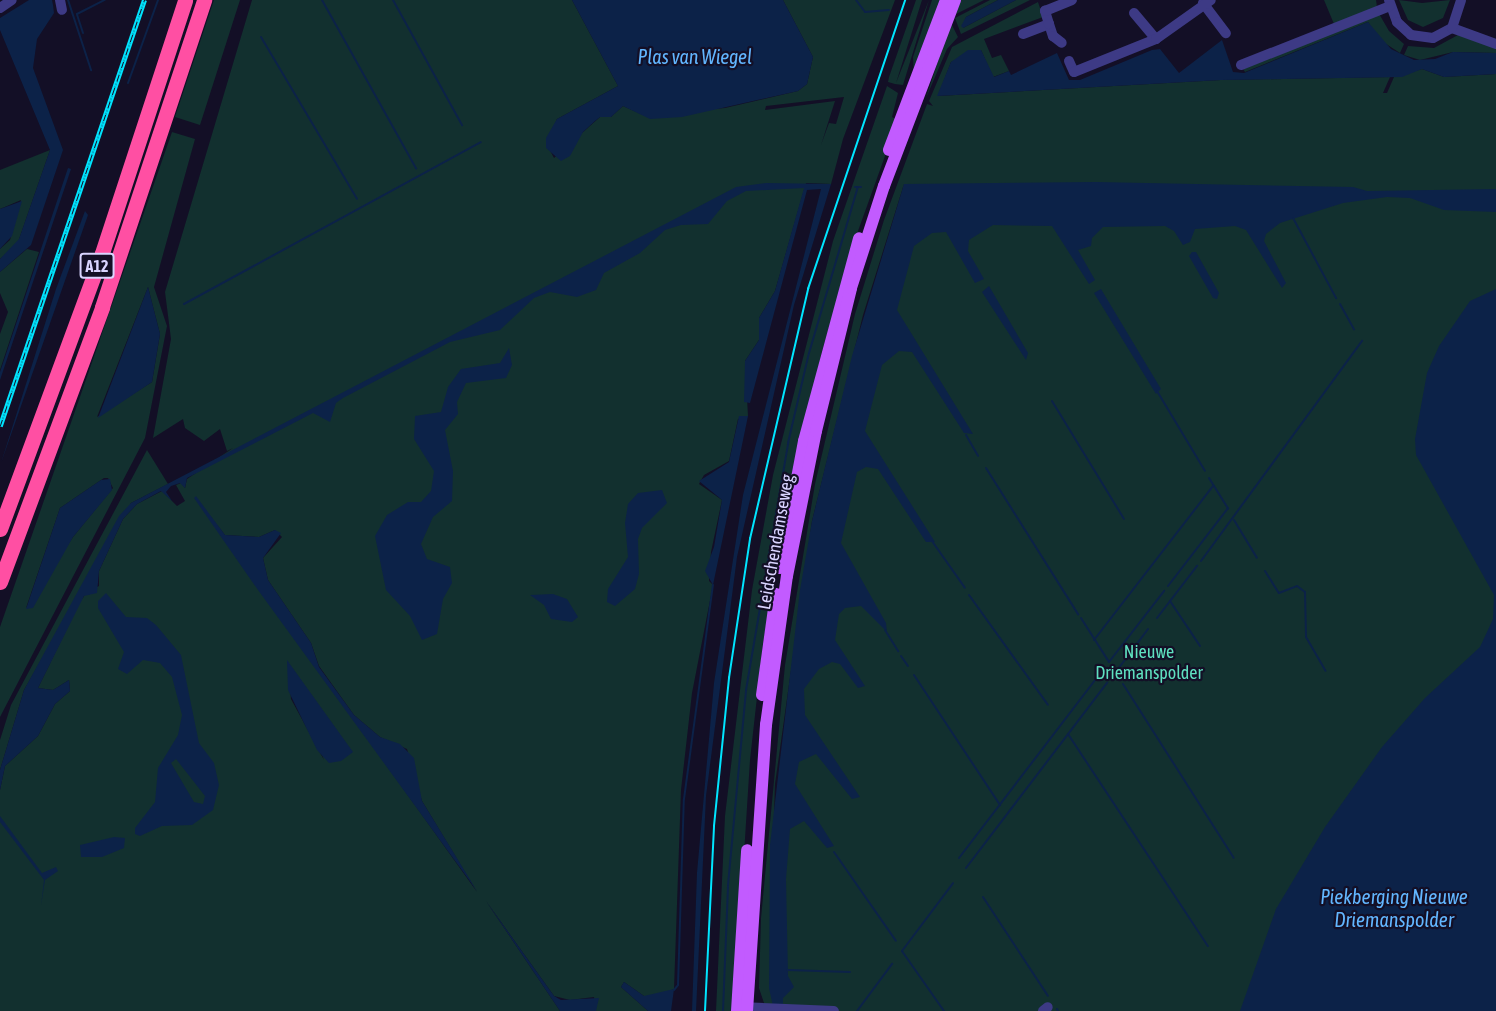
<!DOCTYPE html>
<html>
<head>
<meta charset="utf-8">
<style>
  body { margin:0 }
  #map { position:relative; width:1496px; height:1011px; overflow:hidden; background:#130f26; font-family:"Asap Condensed",sans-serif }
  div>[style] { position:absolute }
  .green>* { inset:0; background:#12302f }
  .water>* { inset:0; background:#0c2248 }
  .stream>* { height:2px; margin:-1px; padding:0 1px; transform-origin:1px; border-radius:1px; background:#0c2248 }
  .minor>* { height:10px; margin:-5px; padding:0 5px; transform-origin:5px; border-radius:5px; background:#3d3a85 }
  .major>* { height:12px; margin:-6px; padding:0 6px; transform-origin:6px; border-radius:6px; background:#c25bff }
  .highway>* { height:15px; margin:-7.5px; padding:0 7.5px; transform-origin:7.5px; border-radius:7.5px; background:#ff4fa3 }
  .tram>* { height:1.5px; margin:-0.75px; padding:0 0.75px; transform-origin:0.75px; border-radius:0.75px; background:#00e5ff }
  .rail>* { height:4.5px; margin-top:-2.25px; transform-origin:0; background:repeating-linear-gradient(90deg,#130f26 0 7px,#00e5ff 0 14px); box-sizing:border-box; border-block:2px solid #00e5ff }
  span { translate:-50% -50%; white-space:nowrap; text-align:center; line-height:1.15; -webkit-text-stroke:4.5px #130f26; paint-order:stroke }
  .shield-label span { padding:2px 4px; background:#130f26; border:2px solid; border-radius:4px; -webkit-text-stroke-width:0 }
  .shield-label { font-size:16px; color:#d9d4ff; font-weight:700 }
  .street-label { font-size:18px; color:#d9d4ff }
  .park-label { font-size:18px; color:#5fe0c0 }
  .water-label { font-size:20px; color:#62b6ff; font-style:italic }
</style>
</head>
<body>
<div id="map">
  <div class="green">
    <div style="clip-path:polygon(214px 0,240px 0,200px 125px,175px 117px)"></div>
    <div style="clip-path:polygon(evenodd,252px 0,572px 0,618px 86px,557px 119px,546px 143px,554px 158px,600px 117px,611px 117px,623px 106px,643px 115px,725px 108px,798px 91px,807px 84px,813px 57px,783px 0,895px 0,843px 139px,831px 184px,806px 183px,775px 291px,759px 318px,759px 340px,745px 361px,748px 416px,738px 419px,729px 461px,704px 475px,699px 484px,722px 500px,711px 552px,709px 581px,713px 585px,692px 693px,681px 790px,674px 989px,653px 997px,644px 996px,624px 982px,621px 987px,648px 1011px,596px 1011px,594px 997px,570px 1000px,554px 996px,486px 901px,560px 1011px,0 1011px,0 790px,5px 766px,38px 736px,55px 704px,70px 691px,69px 680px,53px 690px,38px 688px,80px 602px,87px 592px,99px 586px,99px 571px,123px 519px,137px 504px,162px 491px,177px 506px,185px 501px,176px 485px,181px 483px,185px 488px,187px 479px,233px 448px,227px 451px,220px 429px,204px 441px,185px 428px,183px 419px,153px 438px,171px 339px,165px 292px,252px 0,844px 97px,836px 124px,829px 123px,821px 145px,835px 101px,765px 110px,766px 106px,844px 97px,252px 0,195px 497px,225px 535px,259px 537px,275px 530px,282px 537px,263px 558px,268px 580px,311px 643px,319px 666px,354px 715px,380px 737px,407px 749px,422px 801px,477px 892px,195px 497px,252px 0,288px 663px,324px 760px,291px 699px,288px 663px)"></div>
    <div style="clip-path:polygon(916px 0,922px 0,896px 83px,929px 0,903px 85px,895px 84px,888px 82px,889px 77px)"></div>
    <div style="clip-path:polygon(932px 0,942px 0,914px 75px,913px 57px)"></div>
    <div style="clip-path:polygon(958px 0,984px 0,954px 15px,951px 23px,958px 37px,947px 49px,926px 98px)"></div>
    <div style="clip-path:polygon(990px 0,998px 0,966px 17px,963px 28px,1016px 0,1030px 0,961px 34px,955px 18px)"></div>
    <div style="clip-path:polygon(1324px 0,1376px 0,1377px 7px,1334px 24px)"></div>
    <div style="clip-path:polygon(1399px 0,1422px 3px,1450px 0,1443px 18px,1423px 27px,1408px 20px)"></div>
    <div style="clip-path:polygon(evenodd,1038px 2px,1043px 17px,984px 39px,992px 58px,1001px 55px,1009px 71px,993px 77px,981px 50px,951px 62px,938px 96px,1221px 80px,1390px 77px,1383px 93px,1387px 93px,1394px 77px,1422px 69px,1444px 77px,1496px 74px,1496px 1011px,769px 1011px,765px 1006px,759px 988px,761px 918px,785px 665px,815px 484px,855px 314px,884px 220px,927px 104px,933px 106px,929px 101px,952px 47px,1038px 2px,904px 184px,785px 763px,770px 939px,775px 784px,812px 521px,863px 315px,904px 184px)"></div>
    <div style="clip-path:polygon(1378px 12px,1389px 31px,1404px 44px,1400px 53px,1380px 40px,1368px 22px,1245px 72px,1242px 67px)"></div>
    <div style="clip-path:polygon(1458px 35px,1496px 46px,1496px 53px,1453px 52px,1420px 60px,1404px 55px,1408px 46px,1434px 48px)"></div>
    <div style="clip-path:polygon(887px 86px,898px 93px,892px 117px,898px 120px,858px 231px,822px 351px,783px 526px,763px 643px,750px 760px,734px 1011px,716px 1011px,725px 816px,752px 590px,773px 475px,833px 241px)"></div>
    <div style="clip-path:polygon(evenodd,172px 132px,195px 139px,154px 287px,167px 326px,145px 438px,0 717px,0 627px,172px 132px,148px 287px,160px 334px,152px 382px,97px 417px,148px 287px,172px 132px,104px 478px,108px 478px,113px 488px,73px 537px,26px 608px,60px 508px,104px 478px)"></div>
    <div style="clip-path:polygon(50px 150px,17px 245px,0 259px,0 249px,10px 240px,21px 200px,0 209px,0 170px)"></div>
    <div style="clip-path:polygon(27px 249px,39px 252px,0 370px,0 334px,8px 312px,0 293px,0 272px)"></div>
    <div style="clip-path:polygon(147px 450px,168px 484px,131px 503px,24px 690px,0 770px,0 740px,11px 705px)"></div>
  </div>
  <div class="water">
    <div style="clip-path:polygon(29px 0,52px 0,53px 5px,54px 13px,37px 39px,33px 68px,63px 150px,31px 245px,0 272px,0 259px,19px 239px,50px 150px,0 30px,0 18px)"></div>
    <div style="clip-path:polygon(572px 0,783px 0,813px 57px,807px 84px,798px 91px,682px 117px,650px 119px,623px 106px,611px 117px,600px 117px,595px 121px,583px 132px,570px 156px,561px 161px,546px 148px,546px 138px,557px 119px,618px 86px)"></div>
    <div style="clip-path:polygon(998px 0,1016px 0,963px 28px,961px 26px,966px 17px)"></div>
    <div style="clip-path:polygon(1368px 22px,1391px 49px,1414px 60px,1435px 59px,1453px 52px,1496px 53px,1496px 74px,1444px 77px,1422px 69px,1402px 77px,1221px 80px,937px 96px,951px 62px,968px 50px,981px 50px,994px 77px,1009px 71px,1011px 75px,1057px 53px,1069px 80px,1080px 80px,1152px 50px,1160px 49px,1179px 73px,1222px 40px,1233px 72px,1244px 73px)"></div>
    <div style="clip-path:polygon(68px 168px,71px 169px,0 380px,0 372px)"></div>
    <div style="clip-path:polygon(1096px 182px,1353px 187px,1367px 191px,1496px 189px,1496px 212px,1444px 210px,1410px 198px,1387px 197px,1343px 203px,1280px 223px,1266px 234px,1264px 241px,1286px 283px,1282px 288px,1246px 230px,1235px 226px,1195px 229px,1190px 242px,1183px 245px,1174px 231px,1165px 226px,1103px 227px,1092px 238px,1091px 246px,1078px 250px,1095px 280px,1089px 284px,1052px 226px,993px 225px,969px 240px,968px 251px,984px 279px,975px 283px,946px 232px,932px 233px,914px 246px,897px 310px,973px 434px,964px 433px,912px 352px,899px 351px,882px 365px,865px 431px,935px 542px,926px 542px,878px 469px,866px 467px,857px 472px,841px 543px,886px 623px,887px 632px,861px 606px,845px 608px,839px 614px,835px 640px,865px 686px,858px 688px,840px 664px,832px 662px,819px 669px,804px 689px,805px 715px,860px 797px,852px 799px,816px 754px,799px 762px,795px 784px,834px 846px,827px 848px,804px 821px,790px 829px,786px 879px,788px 976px,794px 987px,783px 998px,783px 1011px,774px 1011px,769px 988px,770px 845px,800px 590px,812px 521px,852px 356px,904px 184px)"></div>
    <div style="clip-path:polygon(766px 183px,831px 184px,794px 305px,737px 557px,706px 796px,696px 1011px,692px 1011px,697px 873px,714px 683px,743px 495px,821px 189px,807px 190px,750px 403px,744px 402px,745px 361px,759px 340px,759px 318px,775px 291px,804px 188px,746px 191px,727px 201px,708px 224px,681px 225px,665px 230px,640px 253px,604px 273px,596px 290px,577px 297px,550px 292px,534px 298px,500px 330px,450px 342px,343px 398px,336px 403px,330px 422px,313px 413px,187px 478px,185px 488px,180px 483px,171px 486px,166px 492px,172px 501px,161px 491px,137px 504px,123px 519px,99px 571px,97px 593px,84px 596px,38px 688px,53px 690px,69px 680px,70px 691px,55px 704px,38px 736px,5px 766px,0 790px,0 770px,24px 690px,119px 516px,131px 503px,736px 187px)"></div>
    <div style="clip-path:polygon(22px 201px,12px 236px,0 249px,0 209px)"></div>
    <div style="clip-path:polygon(85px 211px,88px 215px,1px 463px,56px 289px)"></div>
    <div style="clip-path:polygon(1192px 252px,1196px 252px,1219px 293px,1217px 299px,1213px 298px,1189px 256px)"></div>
    <div style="clip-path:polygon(989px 286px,1028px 353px,1026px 360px,982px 292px)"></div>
    <div style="clip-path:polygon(148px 287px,160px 334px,152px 382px,98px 418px)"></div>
    <div style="clip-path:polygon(1101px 289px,1161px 389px,1156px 394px,1094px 293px)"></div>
    <div style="clip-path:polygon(1496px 289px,1496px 1011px,1240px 1011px,1276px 909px,1325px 827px,1382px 747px,1425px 698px,1480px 647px,1493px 619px,1494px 595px,1416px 455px,1415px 439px,1427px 373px,1439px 346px,1470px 301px)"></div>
    <div style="clip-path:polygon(509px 348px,512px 365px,506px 378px,466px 383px,457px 402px,458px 414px,445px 430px,453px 471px,452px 501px,433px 517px,421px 544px,427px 559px,450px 567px,452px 583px,443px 599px,437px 634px,422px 640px,410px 616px,386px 590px,375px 536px,387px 515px,408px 502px,421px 502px,431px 491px,434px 471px,414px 439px,415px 416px,441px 412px,448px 387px,461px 369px,500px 363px)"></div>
    <div style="clip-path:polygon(739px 416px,748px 416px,713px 585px,705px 571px,714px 547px,722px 500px,699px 481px,729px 462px)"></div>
    <div style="clip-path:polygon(110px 479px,112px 490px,73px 537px,33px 608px,26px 609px,60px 508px,101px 480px)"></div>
    <div style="clip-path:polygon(662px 490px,667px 503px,642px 528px,638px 539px,639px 574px,635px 589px,615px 606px,607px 602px,608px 589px,628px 557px,625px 523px,628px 504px,638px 493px)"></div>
    <div style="clip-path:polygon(196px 496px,225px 535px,259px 537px,275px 530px,281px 533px,263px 558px,268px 580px,311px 643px,319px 667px,354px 715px,380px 737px,400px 744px,414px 758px,422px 801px,477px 891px,258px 590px,194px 498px)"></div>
    <div style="clip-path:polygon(evenodd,106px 593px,126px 617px,147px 618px,156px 625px,181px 655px,199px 743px,214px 763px,219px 785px,213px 810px,192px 825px,162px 826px,140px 836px,135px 834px,135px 828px,155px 802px,158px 768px,178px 735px,182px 715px,172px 677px,160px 663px,143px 660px,127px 674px,118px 669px,124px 652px,98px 608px,98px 601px,106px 593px,176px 759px,205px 796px,203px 804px,194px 802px,171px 763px,176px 759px)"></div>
    <div style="clip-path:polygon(553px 594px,567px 599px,578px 617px,572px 622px,551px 619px,544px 605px,530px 595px)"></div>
    <div style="clip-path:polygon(287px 660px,353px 752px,341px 761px,329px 763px,317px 750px,288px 690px)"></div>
    <div style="clip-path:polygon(0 816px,42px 873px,56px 867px,58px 871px,45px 880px,41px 906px,44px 880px,0 822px)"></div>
    <div style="clip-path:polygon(114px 837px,125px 838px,124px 848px,102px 857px,81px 857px,80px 845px)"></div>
    <div style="clip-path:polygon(486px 901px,554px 996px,561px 1000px,599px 998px,596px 1011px,560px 1011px)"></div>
    <div style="clip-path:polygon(624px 982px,644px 996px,674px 989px,671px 1011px,648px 1011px,621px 987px)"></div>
  </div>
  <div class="stream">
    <div style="left:68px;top:0;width:74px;rotate:71.8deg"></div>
    <div style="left:322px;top:0;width:193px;rotate:60.8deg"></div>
    <div style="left:393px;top:0;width:143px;rotate:61.1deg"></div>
    <div style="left:856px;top:0;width:15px;rotate:53deg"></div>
    <div style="left:865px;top:12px;width:24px;rotate:-5deg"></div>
    <div style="left:83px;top:33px;width:20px;rotate:-108deg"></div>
    <div style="left:77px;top:14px;width:31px;rotate:-27deg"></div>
    <div style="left:261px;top:37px;width:188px;rotate:59.3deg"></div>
    <div style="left:128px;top:83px;width:88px;rotate:-70.1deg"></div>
    <div style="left:855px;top:187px;width:6px"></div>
    <div style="left:1293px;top:218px;width:91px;rotate:61.7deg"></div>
    <div style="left:184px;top:304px;width:338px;rotate:-28.6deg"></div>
    <div style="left:1340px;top:304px;width:29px;rotate:61deg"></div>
    <div style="left:1157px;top:391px;width:93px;rotate:59deg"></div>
    <div style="left:1052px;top:401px;width:138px;rotate:58.6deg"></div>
    <div style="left:966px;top:435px;width:24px;rotate:60deg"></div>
    <div style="left:986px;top:468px;width:173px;rotate:57.8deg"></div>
    <div style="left:1209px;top:478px;width:36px;rotate:58deg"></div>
    <div style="left:1234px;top:520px;width:44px;rotate:58.8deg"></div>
    <div style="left:932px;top:541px;width:57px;rotate:54.9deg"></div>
    <div style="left:1201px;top:561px;width:273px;rotate:-53.8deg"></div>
    <div style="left:1265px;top:571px;width:26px;rotate:58deg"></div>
    <div style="left:1279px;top:593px;width:19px;rotate:-21deg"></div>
    <div style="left:1297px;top:586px;width:10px;rotate:37deg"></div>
    <div style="left:1305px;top:592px;width:45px;rotate:88.7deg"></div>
    <div style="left:1306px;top:637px;width:39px;rotate:60deg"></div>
    <div style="left:1168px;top:586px;width:98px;rotate:-52.4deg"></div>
    <div style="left:969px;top:595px;width:135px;rotate:54.3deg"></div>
    <div style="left:1170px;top:601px;width:54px;rotate:56.3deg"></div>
    <div style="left:1081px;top:618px;width:52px;rotate:57.5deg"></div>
    <div style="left:1109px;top:662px;width:90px;rotate:-52.2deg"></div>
    <div style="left:1157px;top:618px;width:66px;rotate:-52.4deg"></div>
    <div style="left:885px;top:630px;width:25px;rotate:58deg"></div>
    <div style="left:1094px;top:640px;width:195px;rotate:-52.3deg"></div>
    <div style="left:901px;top:656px;width:12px;rotate:55deg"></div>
    <div style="left:914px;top:675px;width:156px;rotate:56.5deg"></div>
    <div style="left:1112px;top:677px;width:60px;rotate:-53.1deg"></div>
    <div style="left:1123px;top:684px;width:206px;rotate:57.5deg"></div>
    <div style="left:1068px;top:734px;width:254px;rotate:56.6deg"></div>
    <div style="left:834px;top:852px;width:108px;rotate:55.1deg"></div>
    <div style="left:959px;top:858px;width:225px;rotate:-52.6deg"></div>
    <div style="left:966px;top:868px;width:233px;rotate:-52.7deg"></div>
    <div style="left:983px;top:897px;width:118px;rotate:56.7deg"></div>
    <div style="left:787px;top:970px;width:63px;rotate:1.8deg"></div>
    <div style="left:674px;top:990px;width:6px;rotate:-51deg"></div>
    <div style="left:678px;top:985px;width:186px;rotate:-88.2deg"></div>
    <div style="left:684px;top:799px;width:216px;rotate:-82.3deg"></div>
    <div style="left:1057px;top:1009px;width:2px;rotate:63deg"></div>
    <div style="left:723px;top:1011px;width:126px;rotate:-87.7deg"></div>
    <div style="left:728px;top:885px;width:196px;rotate:-84.7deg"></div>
    <div style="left:746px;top:690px;width:251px;rotate:-80.3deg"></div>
    <div style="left:788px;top:443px;width:92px;rotate:-76.9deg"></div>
    <div style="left:809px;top:353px;width:173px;rotate:-73.6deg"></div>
    <div style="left:857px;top:1011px;width:59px;rotate:-53.3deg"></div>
    <div style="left:944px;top:1011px;width:73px;rotate:-125deg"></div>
    <div style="left:902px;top:951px;width:85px;rotate:-53.1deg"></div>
  </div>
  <div class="minor">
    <div style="left:60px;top:0;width:10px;rotate:79deg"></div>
    <div style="left:1389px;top:0;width:23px;rotate:70deg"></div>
    <div style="left:1397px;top:22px;width:19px;rotate:43deg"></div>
    <div style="left:1411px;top:35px;width:22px;rotate:8deg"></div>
    <div style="left:1433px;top:38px;width:21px;rotate:-28deg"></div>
    <div style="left:1203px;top:3px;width:38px;rotate:53deg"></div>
    <div style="left:0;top:8px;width:14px;rotate:-34deg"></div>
    <div style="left:1134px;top:13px;width:34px;rotate:50deg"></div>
    <div style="left:1049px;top:24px;width:13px;rotate:72deg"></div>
    <div style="left:1053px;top:36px;width:11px;rotate:38deg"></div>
    <div style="left:1452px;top:28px;width:47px;rotate:20deg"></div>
    <div style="left:1452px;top:28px;width:29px;rotate:-72deg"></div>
    <div style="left:1023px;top:34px;width:28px;rotate:-21deg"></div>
    <div style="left:1049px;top:24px;width:14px;rotate:-107deg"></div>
    <div style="left:1045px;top:11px;width:29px;rotate:-22deg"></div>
    <div style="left:1069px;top:61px;width:12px;rotate:66deg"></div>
    <div style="left:1074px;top:72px;width:88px;rotate:-21.9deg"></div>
    <div style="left:1156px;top:39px;width:67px;rotate:-35.3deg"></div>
    <div style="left:1241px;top:65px;width:160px;rotate:-21.6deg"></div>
    <div style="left:741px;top:1007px;width:93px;rotate:2.5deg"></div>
    <div style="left:1043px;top:1011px;width:6px;rotate:-39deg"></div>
  </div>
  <div class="major">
    <div style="left:889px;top:150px;width:160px;rotate:-69.2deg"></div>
    <div style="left:780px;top:568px;width:129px;rotate:-79.3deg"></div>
    <div style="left:804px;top:441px;width:210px;rotate:-74.8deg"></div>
    <div style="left:762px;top:695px;width:102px;rotate:-82.1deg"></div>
    <div style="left:737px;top:1011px;width:161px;rotate:-86.4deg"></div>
    <div style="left:747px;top:1011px;width:287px;rotate:-86.2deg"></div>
    <div style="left:766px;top:725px;width:150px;rotate:-82deg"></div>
    <div style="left:787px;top:576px;width:148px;rotate:-78.7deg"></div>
    <div style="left:816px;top:431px;width:147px;rotate:-76.2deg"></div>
    <div style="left:851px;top:288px;width:107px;rotate:-72.1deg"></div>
    <div style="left:884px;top:186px;width:199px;rotate:-69.1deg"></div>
  </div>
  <div class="highway">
    <div style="left:0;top:529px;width:294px;rotate:-69.7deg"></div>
    <div style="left:102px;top:253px;width:266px;rotate:-71.8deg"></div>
    <div style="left:0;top:582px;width:293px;rotate:-69.6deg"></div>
    <div style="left:102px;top:307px;width:324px;rotate:-71.6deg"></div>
  </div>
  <div class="tram">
    <div style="left:705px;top:1011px;width:185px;rotate:-87.2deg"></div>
    <div style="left:714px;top:826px;width:149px;rotate:-84.2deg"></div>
    <div style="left:729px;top:678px;width:141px;rotate:-81.4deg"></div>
    <div style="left:750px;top:539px;width:257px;rotate:-76.9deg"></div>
    <div style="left:808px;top:289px;width:305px;rotate:-71.4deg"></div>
  </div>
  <div class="rail">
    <div style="left:0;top:426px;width:450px;rotate:-71.3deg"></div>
  </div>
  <div class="shield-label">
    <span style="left:97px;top:266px">A12</span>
  </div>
  <div class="street-label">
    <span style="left:776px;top:542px;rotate:-80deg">Leidschendamseweg</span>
  </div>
  <div class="park-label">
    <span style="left:1149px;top:663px">Nieuwe<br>Driemanspolder</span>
  </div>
  <div class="water-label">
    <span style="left:695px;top:56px">Plas van Wiegel</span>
    <span style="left:1394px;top:908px">Piekberging Nieuwe<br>Driemanspolder</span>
  </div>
</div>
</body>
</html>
